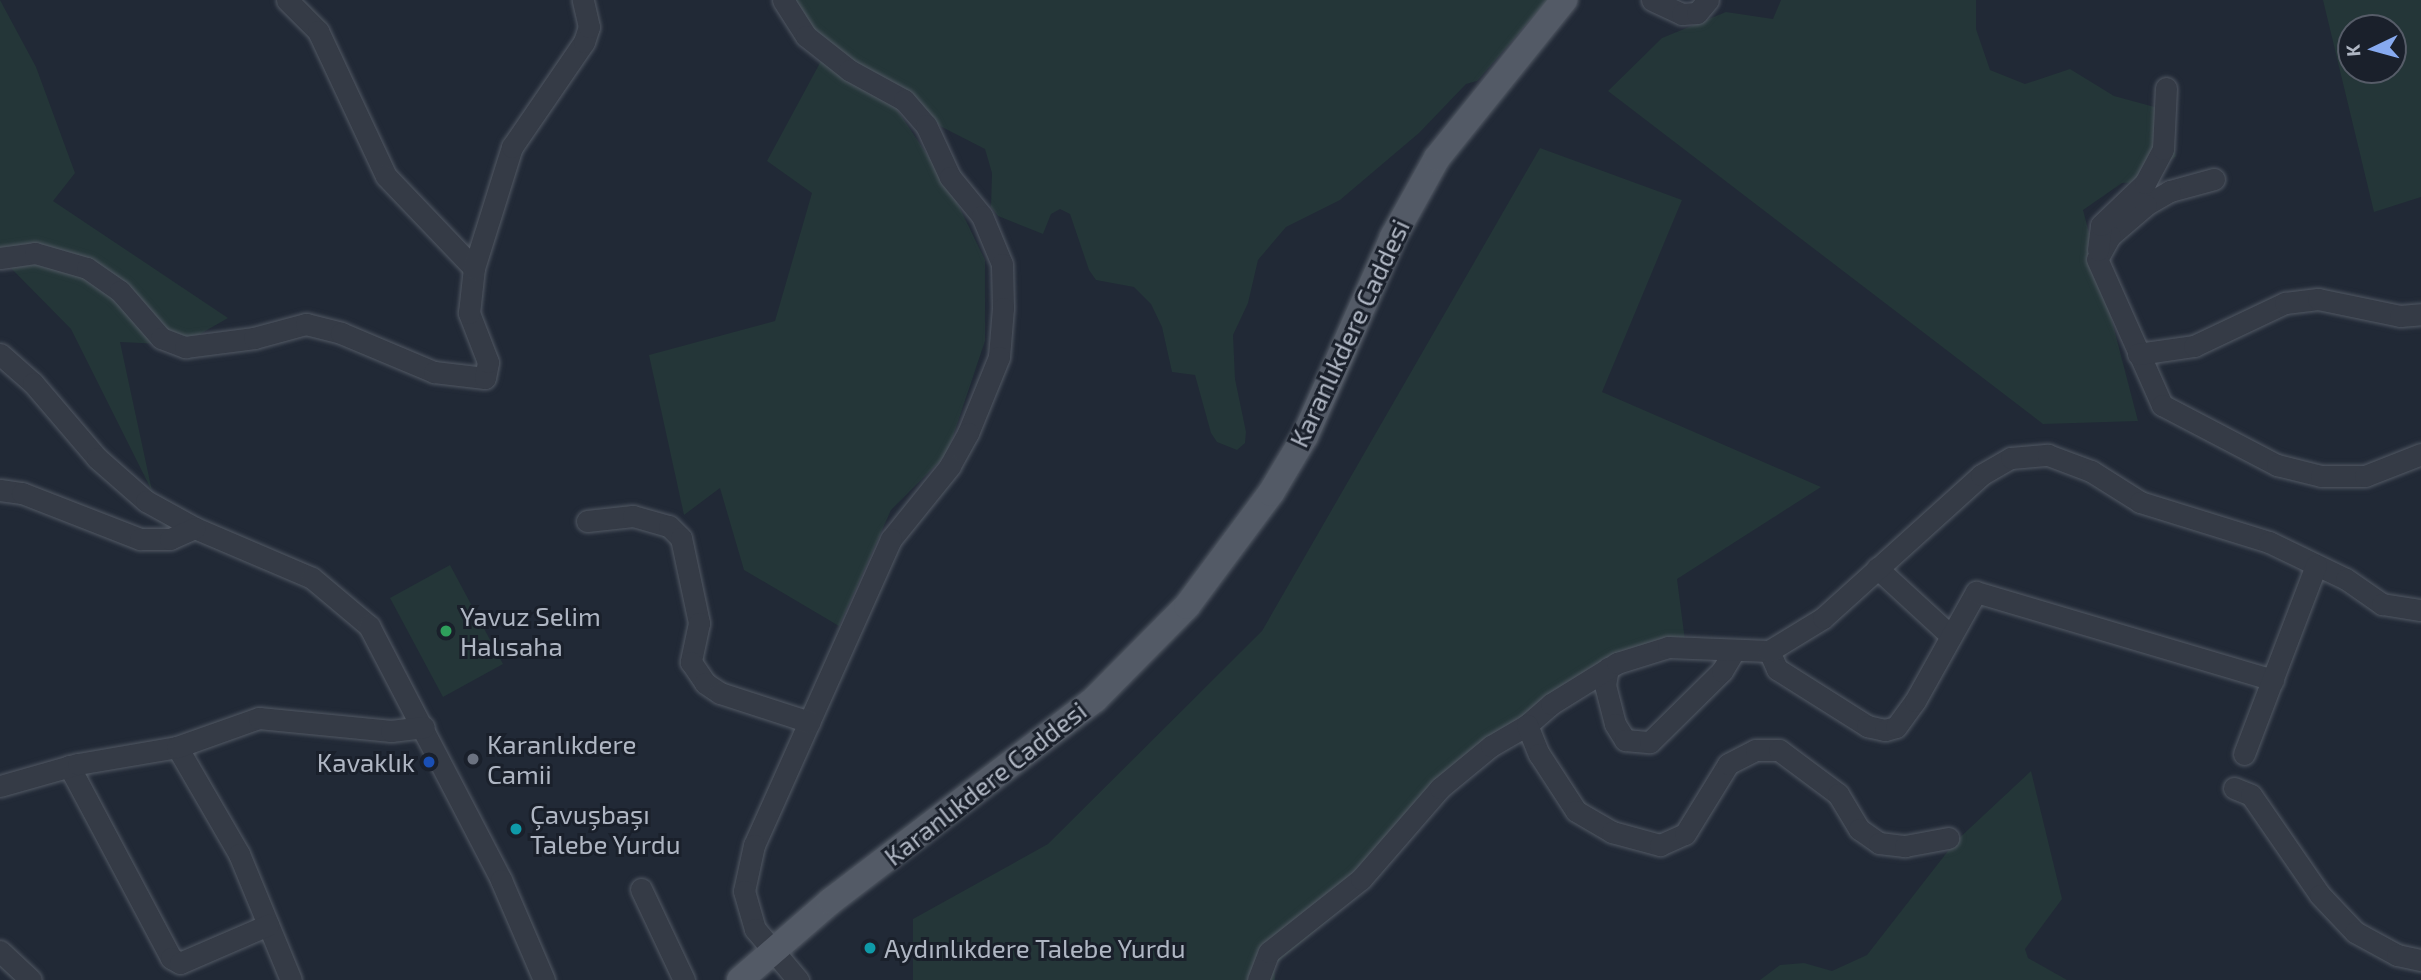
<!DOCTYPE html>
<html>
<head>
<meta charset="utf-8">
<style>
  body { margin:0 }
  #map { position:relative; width:2421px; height:980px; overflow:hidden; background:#212936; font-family:"Exo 2",sans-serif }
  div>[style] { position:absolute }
  .green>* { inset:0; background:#243638 }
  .roads { filter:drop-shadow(0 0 2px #525964) drop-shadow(0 0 2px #525964) }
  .minor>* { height:21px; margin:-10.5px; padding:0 10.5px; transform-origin:10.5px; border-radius:10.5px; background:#353b46 }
  .major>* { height:26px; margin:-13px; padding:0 13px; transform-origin:13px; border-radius:13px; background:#535a66 }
  .dots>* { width:19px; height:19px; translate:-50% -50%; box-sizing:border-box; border:4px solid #1a202b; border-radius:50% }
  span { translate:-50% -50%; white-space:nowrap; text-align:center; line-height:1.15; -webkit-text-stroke:6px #1a202b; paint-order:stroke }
  .street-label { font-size:26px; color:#afb6c3 }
  .poi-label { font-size:26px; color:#afb6c3 }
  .left { translate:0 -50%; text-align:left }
  .right { translate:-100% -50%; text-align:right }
  .north { position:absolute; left:2337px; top:14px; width:70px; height:70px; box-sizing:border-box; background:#1a202b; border:2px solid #565c68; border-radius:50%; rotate:265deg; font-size:19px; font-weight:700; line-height:28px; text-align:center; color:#afb6c3 }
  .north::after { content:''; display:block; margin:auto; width:24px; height:32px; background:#87aaf0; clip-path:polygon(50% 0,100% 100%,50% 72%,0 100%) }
</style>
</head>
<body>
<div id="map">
  <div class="green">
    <div style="clip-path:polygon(0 0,36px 67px,75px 173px,53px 201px,228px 318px,181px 345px,120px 342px,152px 491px,71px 329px,0 257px)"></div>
    <div style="clip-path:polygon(791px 0,1548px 0,1477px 81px,1466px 84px,1419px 133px,1340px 200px,1286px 227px,1258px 260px,1248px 303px,1233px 335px,1235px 379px,1246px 432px,1245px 443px,1237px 450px,1217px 442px,1211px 433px,1195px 375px,1172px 372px,1162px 327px,1151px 304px,1134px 287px,1096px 280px,1089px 270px,1070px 214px,1060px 209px,1051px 214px,1043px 234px,998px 216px,991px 207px,992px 173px,985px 149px,940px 126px,915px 97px,874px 77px,812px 35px)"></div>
    <div style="clip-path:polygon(1781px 0,1976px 0,1976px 29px,1990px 70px,2025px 84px,2070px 69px,2114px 96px,2162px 109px,2176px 156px,2144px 182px,2122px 183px,2083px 210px,2138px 421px,2043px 424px,1608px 91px,1662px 38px,1726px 12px,1773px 19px)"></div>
    <div style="clip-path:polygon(evenodd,2323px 0,2421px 0,2421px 197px,2374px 212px,2323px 0,2351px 28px,2393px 28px,2393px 70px,2351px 70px,2351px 28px)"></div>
    <div style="clip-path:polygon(821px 61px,894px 105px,952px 192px,985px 260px,985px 341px,947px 454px,891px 510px,839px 626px,744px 570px,720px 488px,684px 515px,649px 355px,775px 321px,812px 193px,767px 161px)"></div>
    <div style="clip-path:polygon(1540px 148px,1682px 200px,1602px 392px,1821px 487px,1677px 579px,1687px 656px,1622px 661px,1470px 776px,1434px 808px,1374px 882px,1274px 965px,1275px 980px,913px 980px,913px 919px,1048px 844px,1262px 631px)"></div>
    <div style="clip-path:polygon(450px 565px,503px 664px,443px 697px,390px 598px)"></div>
    <div style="clip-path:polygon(2031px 771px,2062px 899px,2025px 949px,2028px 958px,2067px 980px,1760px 980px,1780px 965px,1804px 963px,1832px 971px,1867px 955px,1955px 842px)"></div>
  </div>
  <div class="roads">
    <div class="minor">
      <div style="left:287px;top:0;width:44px;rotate:45deg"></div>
      <div style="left:318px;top:31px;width:160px;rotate:64.9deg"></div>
      <div style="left:386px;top:176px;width:127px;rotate:46.3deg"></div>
      <div style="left:783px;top:0;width:43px;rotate:57.4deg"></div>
      <div style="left:806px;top:36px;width:55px;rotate:38.3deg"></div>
      <div style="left:849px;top:70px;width:63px;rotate:28.6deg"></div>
      <div style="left:904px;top:100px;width:33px;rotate:49deg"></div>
      <div style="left:926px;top:125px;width:57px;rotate:65.2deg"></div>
      <div style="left:950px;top:177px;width:50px;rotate:50.6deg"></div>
      <div style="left:982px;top:216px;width:52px;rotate:67.4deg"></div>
      <div style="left:1002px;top:264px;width:44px;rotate:88.7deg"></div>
      <div style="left:1003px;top:308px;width:49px;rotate:94.7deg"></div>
      <div style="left:999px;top:357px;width:82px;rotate:112.2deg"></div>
      <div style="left:968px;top:433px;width:38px;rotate:119deg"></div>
      <div style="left:950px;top:466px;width:94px;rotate:128.9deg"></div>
      <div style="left:891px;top:539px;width:335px;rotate:114.1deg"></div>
      <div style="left:754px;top:845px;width:47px;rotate:102.3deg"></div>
      <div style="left:744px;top:891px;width:40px;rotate:74deg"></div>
      <div style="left:755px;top:929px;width:67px;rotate:49.9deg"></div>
      <div style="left:1652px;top:0;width:33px;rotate:25deg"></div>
      <div style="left:1682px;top:14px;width:15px;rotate:-4deg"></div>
      <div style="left:1697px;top:13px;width:17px;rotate:-50deg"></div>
      <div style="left:2214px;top:179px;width:46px;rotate:164.7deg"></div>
      <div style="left:2170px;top:191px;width:28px;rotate:150deg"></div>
      <div style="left:2146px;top:205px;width:48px;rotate:139.3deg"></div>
      <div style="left:2110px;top:236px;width:26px;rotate:119deg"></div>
      <div style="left:2097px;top:259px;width:160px;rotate:66deg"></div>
      <div style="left:2162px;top:405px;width:130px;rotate:27.6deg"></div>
      <div style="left:2277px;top:465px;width:45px;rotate:14deg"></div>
      <div style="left:2321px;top:476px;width:44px"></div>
      <div style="left:2365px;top:476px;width:60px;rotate:-21.4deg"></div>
      <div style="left:2098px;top:250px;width:25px;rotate:-83deg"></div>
      <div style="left:2101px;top:225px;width:61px;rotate:-43.7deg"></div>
      <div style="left:2145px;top:183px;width:38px;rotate:-62deg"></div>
      <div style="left:2163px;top:149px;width:61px;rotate:-87.2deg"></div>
      <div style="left:0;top:258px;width:35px;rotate:-8deg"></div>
      <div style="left:35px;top:253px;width:54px;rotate:16.1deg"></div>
      <div style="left:87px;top:268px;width:40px;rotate:34.9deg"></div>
      <div style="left:120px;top:291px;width:62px;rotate:48.9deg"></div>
      <div style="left:161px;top:338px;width:26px;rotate:21deg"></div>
      <div style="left:185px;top:347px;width:70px;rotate:-7.4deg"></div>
      <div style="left:254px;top:338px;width:54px;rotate:-15.1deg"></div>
      <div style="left:306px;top:324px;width:36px;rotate:14deg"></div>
      <div style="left:341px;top:333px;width:101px;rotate:22.8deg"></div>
      <div style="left:434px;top:372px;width:51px;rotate:6.7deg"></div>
      <div style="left:485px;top:378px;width:16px;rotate:-79deg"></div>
      <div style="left:488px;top:362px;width:53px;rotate:-111.2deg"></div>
      <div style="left:469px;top:313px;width:45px;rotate:-83.7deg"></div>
      <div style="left:474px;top:268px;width:127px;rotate:-72.6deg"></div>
      <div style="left:512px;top:147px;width:127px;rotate:-55.6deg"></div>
      <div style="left:584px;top:42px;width:16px;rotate:-72deg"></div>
      <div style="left:589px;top:27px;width:28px;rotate:-103deg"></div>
      <div style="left:0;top:354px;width:44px;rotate:41.3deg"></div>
      <div style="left:33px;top:383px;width:99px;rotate:49.5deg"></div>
      <div style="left:97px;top:458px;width:65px;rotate:41.3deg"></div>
      <div style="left:146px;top:501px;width:56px;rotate:28.9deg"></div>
      <div style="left:195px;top:528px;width:127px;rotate:23.1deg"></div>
      <div style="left:312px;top:578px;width:75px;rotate:40.1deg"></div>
      <div style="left:369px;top:626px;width:286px;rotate:62.5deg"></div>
      <div style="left:501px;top:880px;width:109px;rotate:66.7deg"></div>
      <div style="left:2138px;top:354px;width:57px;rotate:-8.1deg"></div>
      <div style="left:2194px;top:346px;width:101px;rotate:-25.3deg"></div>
      <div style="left:2285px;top:303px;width:33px;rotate:-7deg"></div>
      <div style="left:2318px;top:299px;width:84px;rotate:11.7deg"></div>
      <div style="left:2400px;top:316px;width:21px;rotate:-5deg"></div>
      <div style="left:0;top:490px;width:22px;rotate:8deg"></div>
      <div style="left:22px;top:493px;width:127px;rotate:21.3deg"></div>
      <div style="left:140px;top:539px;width:30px"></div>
      <div style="left:170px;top:539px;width:27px;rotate:-24deg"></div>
      <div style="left:587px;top:521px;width:46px;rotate:-6.2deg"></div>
      <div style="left:633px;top:516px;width:37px;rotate:16deg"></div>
      <div style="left:669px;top:526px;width:17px;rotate:45deg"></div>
      <div style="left:681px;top:538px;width:87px;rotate:78deg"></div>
      <div style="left:699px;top:623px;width:40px;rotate:102deg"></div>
      <div style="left:691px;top:662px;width:25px;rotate:56deg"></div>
      <div style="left:705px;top:683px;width:18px;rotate:34deg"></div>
      <div style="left:720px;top:693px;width:94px;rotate:18deg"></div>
      <div style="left:1877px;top:568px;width:100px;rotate:42.6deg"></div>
      <div style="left:1769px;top:651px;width:20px;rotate:66deg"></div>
      <div style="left:1777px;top:669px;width:107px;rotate:32.3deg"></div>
      <div style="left:1867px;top:726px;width:18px;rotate:13deg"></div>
      <div style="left:1885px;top:730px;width:11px;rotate:-15deg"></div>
      <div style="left:1896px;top:727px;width:32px;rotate:-54deg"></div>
      <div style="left:1915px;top:701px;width:125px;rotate:-60.8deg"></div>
      <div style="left:1976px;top:592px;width:310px;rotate:16.5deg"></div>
      <div style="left:1608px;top:668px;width:17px;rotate:100deg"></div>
      <div style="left:1605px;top:685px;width:40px;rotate:75.6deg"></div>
      <div style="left:1615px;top:724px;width:19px;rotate:58deg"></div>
      <div style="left:1625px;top:740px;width:25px;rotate:5deg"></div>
      <div style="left:1650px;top:742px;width:101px;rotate:-44.6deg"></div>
      <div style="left:1722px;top:671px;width:23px;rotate:-59deg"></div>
      <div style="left:1527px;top:725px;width:32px;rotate:-41deg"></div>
      <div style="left:1551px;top:704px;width:78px;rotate:-31.8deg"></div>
      <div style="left:1617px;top:663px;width:53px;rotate:-17.4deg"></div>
      <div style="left:1668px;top:647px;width:101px;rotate:2.3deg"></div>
      <div style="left:1769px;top:651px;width:63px;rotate:-31.4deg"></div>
      <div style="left:1823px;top:618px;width:213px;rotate:-42.1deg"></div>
      <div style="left:1981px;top:475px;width:34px;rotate:-30deg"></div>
      <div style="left:2011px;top:458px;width:37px;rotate:-5deg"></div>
      <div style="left:2048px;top:455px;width:46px;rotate:20.4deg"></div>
      <div style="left:2091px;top:471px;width:58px;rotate:32.3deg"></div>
      <div style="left:2140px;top:502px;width:135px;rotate:17.2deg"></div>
      <div style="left:2269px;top:542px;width:85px;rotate:25.7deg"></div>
      <div style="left:2346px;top:579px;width:44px;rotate:34.8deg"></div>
      <div style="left:2382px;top:604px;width:39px;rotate:9deg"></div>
      <div style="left:177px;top:747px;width:124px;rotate:59.9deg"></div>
      <div style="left:239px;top:854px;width:136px;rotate:67.6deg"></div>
      <div style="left:2244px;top:754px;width:202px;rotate:-69.1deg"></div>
      <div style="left:69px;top:766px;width:217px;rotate:62deg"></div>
      <div style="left:171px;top:958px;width:10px;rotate:29deg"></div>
      <div style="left:180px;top:963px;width:96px;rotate:-23.4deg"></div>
      <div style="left:0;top:786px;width:81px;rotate:-15.8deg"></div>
      <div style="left:78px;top:764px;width:100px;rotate:-9.7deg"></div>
      <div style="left:177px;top:747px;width:87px;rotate:-19.5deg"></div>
      <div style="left:259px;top:718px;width:133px;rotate:5.6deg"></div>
      <div style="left:391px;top:731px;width:33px;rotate:-7deg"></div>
      <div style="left:2234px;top:788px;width:18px;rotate:22deg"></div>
      <div style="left:2251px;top:795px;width:121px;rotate:55.4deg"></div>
      <div style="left:2320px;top:895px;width:51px;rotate:46.6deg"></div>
      <div style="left:2355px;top:932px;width:48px;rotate:28.7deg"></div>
      <div style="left:2397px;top:955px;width:25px;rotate:12deg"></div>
      <div style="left:641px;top:889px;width:101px;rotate:64.7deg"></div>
      <div style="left:0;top:951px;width:42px;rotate:43.1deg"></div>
      <div style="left:1258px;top:980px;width:30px;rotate:-69deg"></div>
      <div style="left:1269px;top:952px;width:117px;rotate:-38.4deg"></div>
      <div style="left:1361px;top:879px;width:121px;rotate:-49deg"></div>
      <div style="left:1440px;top:788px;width:66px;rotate:-39.5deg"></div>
      <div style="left:1491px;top:746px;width:42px;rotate:-30.3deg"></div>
      <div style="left:1527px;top:725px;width:31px;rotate:68deg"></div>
      <div style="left:1539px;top:754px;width:68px;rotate:57deg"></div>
      <div style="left:1576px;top:811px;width:42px;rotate:30.3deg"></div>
      <div style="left:1612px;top:832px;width:50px;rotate:15.2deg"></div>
      <div style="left:1660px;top:845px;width:27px;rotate:-24deg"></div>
      <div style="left:1685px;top:834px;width:82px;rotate:-58.4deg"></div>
      <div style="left:1728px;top:764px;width:31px;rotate:-27deg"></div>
      <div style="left:1756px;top:750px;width:23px"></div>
      <div style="left:1779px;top:750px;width:74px;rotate:36.7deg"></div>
      <div style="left:1838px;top:794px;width:41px;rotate:59deg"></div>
      <div style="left:1859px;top:829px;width:24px;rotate:35deg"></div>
      <div style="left:1879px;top:843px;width:26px;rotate:7deg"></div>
      <div style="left:1905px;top:846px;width:44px;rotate:-10.5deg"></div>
    </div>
    <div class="major">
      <div style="left:740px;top:980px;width:121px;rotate:-41deg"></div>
      <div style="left:831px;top:901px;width:332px;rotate:-37.4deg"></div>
      <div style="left:1095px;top:699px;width:131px;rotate:-45.3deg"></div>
      <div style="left:1187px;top:606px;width:141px;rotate:-53.4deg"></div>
      <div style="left:1271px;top:493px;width:66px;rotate:-59.2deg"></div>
      <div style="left:1305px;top:436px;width:218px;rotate:-66.1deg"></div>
      <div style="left:1393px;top:237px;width:90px;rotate:-60.9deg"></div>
      <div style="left:1437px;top:158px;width:203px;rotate:-51.2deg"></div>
    </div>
  </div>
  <div class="dots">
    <div style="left:446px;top:631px;background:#2e9e5b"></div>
    <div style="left:473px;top:759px;background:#6b7280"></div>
    <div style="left:429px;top:762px;background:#1a4fb4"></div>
    <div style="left:516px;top:829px;background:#0f9aa8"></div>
    <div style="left:870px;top:948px;background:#0f9aa8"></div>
  </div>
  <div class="street-label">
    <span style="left:1349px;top:333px;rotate:-65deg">Karanlıkdere Caddesi</span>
    <span style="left:985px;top:783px;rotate:-38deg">Karanlıkdere Caddesi</span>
  </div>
  <div class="poi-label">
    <span class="left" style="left:460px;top:631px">Yavuz Selim<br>Halısaha</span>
    <span class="left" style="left:487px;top:759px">Karanlıkdere<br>Camii</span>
    <span class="right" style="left:415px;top:762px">Kavaklık</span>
    <span class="left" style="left:530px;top:829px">Çavuşbaşı<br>Talebe Yurdu</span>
    <span class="left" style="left:884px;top:948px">Aydınlıkdere Talebe Yurdu</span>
  </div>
  <div class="north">K</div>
</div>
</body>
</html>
